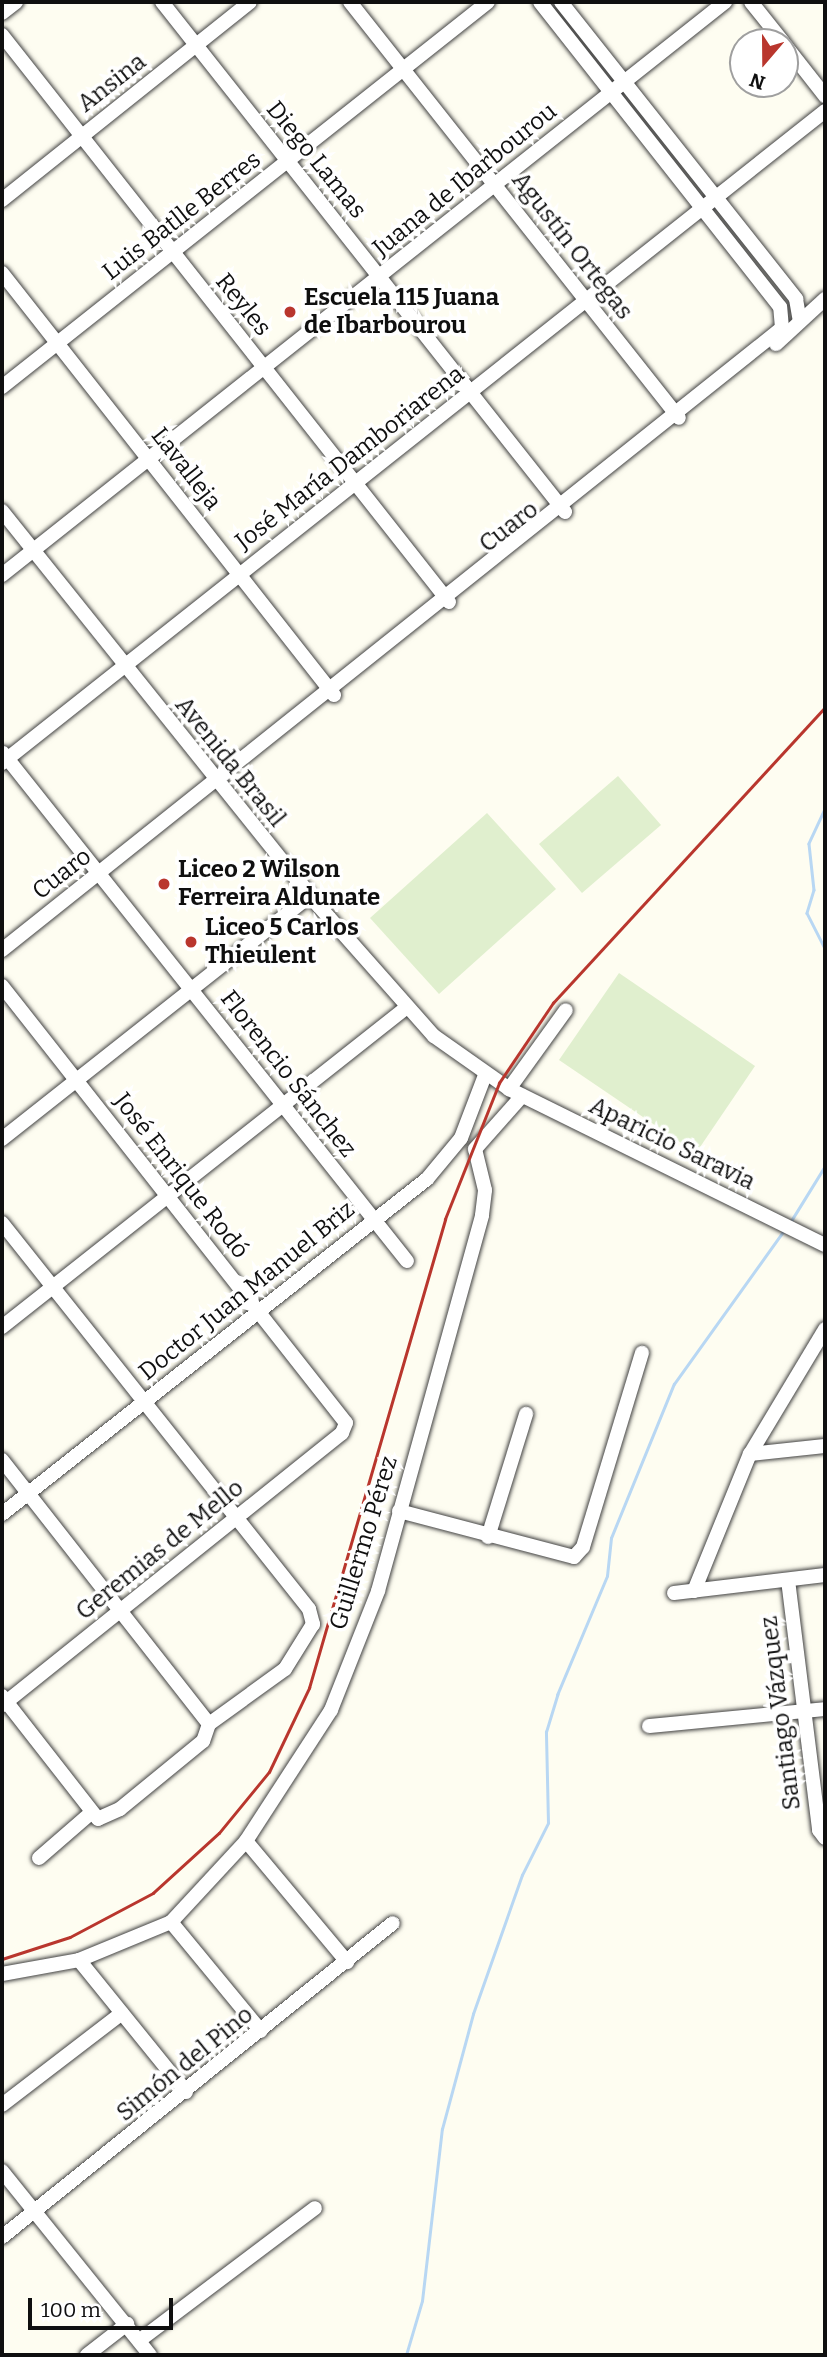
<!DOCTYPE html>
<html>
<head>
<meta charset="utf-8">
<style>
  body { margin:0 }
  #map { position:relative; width:827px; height:2357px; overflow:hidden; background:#fefdf1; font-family:Bitter,serif }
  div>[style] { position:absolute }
  .pitch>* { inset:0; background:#e0efce }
  .stream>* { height:2.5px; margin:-1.25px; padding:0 1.25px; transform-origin:1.25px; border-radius:1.25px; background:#b8d7f3 }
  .roads { filter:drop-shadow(0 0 2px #424242) drop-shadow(0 0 2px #424242) }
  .minor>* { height:14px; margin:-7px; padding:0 7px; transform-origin:7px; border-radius:7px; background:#fff }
  .rail>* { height:2.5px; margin:-1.25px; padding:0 1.25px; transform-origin:1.25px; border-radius:1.25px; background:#b9362d }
  .dots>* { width:19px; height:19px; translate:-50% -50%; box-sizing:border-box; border:4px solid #fff; border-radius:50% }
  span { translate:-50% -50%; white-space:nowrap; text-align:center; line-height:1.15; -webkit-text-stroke:7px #fff; paint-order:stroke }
  .street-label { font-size:24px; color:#0f0f0f }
  .poi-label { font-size:24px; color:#0f0f0f; font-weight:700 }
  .left { translate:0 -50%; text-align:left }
  .frame { position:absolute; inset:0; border:4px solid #0f0f0f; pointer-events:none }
  .north { position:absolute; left:729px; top:28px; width:70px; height:70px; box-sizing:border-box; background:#fff; border:2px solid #9f9f9f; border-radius:50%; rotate:200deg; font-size:19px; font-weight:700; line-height:28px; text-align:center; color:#0f0f0f }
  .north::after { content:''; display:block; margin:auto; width:24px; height:32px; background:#b9362d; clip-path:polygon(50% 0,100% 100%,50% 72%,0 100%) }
  .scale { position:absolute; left:28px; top:2298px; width:145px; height:32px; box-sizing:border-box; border:4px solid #0f0f0f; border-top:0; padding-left:9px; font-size:21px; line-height:24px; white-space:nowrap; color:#0f0f0f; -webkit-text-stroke:5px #fff; paint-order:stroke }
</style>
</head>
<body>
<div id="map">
  <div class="pitch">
    <div style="clip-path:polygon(618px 776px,661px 825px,582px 893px,539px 844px)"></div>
    <div style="clip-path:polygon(487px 813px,556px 889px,439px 994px,370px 918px)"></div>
    <div style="clip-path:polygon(619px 973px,755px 1066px,696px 1153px,559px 1060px)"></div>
  </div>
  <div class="stream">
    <div style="left:825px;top:809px;width:38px;rotate:115deg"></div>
    <div style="left:809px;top:844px;width:46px;rotate:83.8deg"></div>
    <div style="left:814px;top:890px;width:24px;rotate:107deg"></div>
    <div style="left:807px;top:913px;width:39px;rotate:63deg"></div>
    <div style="left:791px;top:1221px;width:65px;rotate:-58.3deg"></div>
    <div style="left:406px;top:2355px;width:56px;rotate:-73.5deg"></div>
    <div style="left:422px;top:2301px;width:173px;rotate:-83.4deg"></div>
    <div style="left:442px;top:2129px;width:119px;rotate:-74.9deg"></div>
    <div style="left:473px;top:2014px;width:147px;rotate:-70.6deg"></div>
    <div style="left:522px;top:1875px;width:58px;rotate:-63.4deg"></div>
    <div style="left:548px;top:1823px;width:91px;rotate:-91.3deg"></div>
    <div style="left:546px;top:1732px;width:39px;rotate:-73deg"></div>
    <div style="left:557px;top:1695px;width:129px;rotate:-67.2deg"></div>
    <div style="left:607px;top:1576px;width:38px;rotate:-84deg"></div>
    <div style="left:611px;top:1538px;width:166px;rotate:-67.8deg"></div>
    <div style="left:674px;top:1384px;width:191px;rotate:-54.4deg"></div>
  </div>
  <div class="roads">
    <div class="minor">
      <div style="left:162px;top:2px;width:650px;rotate:51.68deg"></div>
      <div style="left:350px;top:2px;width:530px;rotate:51.66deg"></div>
      <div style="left:561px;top:2px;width:379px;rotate:51.6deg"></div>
      <div style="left:796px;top:299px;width:22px;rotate:80deg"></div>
      <div style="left:751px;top:2px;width:51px;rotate:51.3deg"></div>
      <div style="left:2px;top:13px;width:18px;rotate:-38deg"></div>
      <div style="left:2px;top:35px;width:722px;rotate:51.75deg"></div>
      <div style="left:785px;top:45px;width:65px;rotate:51.9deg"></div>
      <div style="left:2px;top:200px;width:317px;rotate:-38.6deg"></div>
      <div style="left:2px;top:273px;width:537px;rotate:51.81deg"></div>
      <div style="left:776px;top:344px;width:67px;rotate:-42.6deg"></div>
      <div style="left:2px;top:387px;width:620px;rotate:-38.39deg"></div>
      <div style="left:2px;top:511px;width:493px;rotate:51.3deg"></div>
      <div style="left:310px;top:896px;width:187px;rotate:48.5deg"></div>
      <div style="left:434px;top:1036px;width:92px;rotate:35.2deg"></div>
      <div style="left:509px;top:1089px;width:352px;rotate:26.3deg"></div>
      <div style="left:2px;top:575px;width:923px;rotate:-38.4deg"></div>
      <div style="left:3px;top:753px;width:649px;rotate:51.51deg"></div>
      <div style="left:2px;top:763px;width:1050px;rotate:-38.39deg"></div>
      <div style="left:2px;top:950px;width:998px;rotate:-38.57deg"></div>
      <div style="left:782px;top:328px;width:21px;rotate:-95deg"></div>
      <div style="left:780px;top:307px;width:388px;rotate:-128.2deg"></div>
      <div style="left:2px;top:986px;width:556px;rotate:51.79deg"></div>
      <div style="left:346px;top:1423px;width:11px;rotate:112deg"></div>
      <div style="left:342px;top:1433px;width:435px;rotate:141.3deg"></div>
      <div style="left:509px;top:1089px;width:97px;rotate:-54.2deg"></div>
      <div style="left:2px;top:1139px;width:392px;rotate:-38.3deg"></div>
      <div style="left:2px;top:1223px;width:493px;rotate:51.5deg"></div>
      <div style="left:309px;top:1609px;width:16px;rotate:75deg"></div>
      <div style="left:313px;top:1624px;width:53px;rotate:121.9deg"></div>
      <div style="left:285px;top:1669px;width:94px;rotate:144.1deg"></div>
      <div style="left:209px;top:1724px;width:18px;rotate:109deg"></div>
      <div style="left:203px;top:1741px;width:107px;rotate:140.7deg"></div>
      <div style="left:120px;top:1809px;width:24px;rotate:156deg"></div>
      <div style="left:98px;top:1819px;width:156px;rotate:-128deg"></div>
      <div style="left:2px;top:1327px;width:516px;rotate:-38.31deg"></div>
      <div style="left:750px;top:1454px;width:75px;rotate:-6.1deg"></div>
      <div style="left:2px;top:1460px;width:335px;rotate:51.9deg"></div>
      <div style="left:399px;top:1511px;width:181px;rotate:14.7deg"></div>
      <div style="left:574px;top:1557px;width:13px;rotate:-48deg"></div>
      <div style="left:583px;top:1547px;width:203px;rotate:-73.1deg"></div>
      <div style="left:2px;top:1514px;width:541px;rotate:-38.25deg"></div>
      <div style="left:427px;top:1179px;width:53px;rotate:-50.3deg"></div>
      <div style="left:461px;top:1138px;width:67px;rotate:-69.1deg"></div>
      <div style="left:488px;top:1537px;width:129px;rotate:-72.8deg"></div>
      <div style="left:788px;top:1580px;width:252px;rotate:82.9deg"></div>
      <div style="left:819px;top:1830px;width:10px;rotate:53deg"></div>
      <div style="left:694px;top:1591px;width:148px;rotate:-67.8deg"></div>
      <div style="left:750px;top:1454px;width:146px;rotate:-59deg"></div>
      <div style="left:674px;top:1593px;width:152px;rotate:-6.8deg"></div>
      <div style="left:649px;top:1726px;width:177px;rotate:-5.5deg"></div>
      <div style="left:246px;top:1841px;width:158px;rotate:50.1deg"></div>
      <div style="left:39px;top:1858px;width:69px;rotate:-40.9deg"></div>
      <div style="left:171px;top:1922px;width:141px;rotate:50.5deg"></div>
      <div style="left:79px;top:1960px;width:170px;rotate:51deg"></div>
      <div style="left:2px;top:1974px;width:78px;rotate:-10.3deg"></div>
      <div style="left:79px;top:1960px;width:100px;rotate:-22.4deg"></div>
      <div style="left:171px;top:1922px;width:110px;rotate:-47.2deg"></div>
      <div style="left:246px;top:1841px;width:156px;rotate:-57deg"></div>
      <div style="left:331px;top:1710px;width:128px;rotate:-68.4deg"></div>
      <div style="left:378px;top:1591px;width:390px;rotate:-74.5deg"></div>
      <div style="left:482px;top:1215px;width:25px;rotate:-83deg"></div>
      <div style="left:485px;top:1190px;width:42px;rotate:-103.7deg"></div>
      <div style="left:475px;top:1149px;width:71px;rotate:-48.4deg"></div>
      <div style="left:2px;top:2105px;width:151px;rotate:-37.5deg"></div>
      <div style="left:2px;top:2171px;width:236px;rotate:51.2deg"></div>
      <div style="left:2px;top:2237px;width:501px;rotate:-38.77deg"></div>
      <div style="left:140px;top:2340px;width:219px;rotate:-37deg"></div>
      <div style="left:87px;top:2355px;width:51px;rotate:-37.8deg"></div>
    </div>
  </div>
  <div class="rail">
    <div style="left:2px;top:1959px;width:71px;rotate:-17.9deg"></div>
    <div style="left:70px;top:1937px;width:94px;rotate:-27.9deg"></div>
    <div style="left:153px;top:1893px;width:89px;rotate:-42.3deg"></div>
    <div style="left:219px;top:1833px;width:79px;rotate:-50.7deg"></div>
    <div style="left:269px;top:1772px;width:93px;rotate:-64.5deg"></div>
    <div style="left:309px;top:1688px;width:488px;rotate:-73.8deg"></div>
    <div style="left:445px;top:1219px;width:146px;rotate:-68.3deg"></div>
    <div style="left:499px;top:1083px;width:97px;rotate:-56deg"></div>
    <div style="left:553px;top:1003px;width:402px;rotate:-47.4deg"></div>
  </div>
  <div class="dots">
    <div style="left:290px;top:312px;background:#b9362d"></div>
    <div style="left:164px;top:884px;background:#b9362d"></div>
    <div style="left:191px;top:942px;background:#b9362d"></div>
  </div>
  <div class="street-label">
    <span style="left:112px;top:83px;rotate:-38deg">Ansina</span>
    <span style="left:316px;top:160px;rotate:51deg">Diego Lamas</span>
    <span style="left:465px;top:180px;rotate:-39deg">Juana de Ibarbourou</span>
    <span style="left:182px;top:216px;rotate:-38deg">Luis Batlle Berres</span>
    <span style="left:572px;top:246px;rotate:52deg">Agustín Ortegas</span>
    <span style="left:243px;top:305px;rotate:51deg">Reyles</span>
    <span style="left:350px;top:458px;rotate:-38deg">José María Damboriarena</span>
    <span style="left:186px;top:469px;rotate:52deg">Lavalleja</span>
    <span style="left:509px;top:527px;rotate:-38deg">Cuaro</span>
    <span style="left:230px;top:762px;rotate:51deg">Avenida Brasil</span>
    <span style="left:62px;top:874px;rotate:-38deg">Cuaro</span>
    <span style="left:288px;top:1074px;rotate:52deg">Florencio Sánchez</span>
    <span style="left:672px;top:1144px;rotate:26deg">Aparicio Saravia</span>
    <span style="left:181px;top:1176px;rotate:52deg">José Enrique Rodó</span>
    <span style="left:247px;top:1291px;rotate:-39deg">Doctor Juan Manuel Briz</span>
    <span style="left:364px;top:1543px;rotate:-73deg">Guillermo Pérez</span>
    <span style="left:160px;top:1550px;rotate:-39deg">Geremias de Mello</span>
    <span style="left:781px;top:1713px;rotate:-97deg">Santiago Vázquez</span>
    <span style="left:185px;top:2064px;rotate:-39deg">Simón del Pino</span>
  </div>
  <div class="poi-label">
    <span class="left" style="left:304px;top:312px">Escuela 115 Juana<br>de Ibarbourou</span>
    <span class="left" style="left:178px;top:884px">Liceo 2 Wilson<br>Ferreira Aldunate</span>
    <span class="left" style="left:205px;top:942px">Liceo 5 Carlos<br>Thieulent</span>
  </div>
  <div class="frame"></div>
  <div class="north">N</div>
  <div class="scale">100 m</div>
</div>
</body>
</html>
